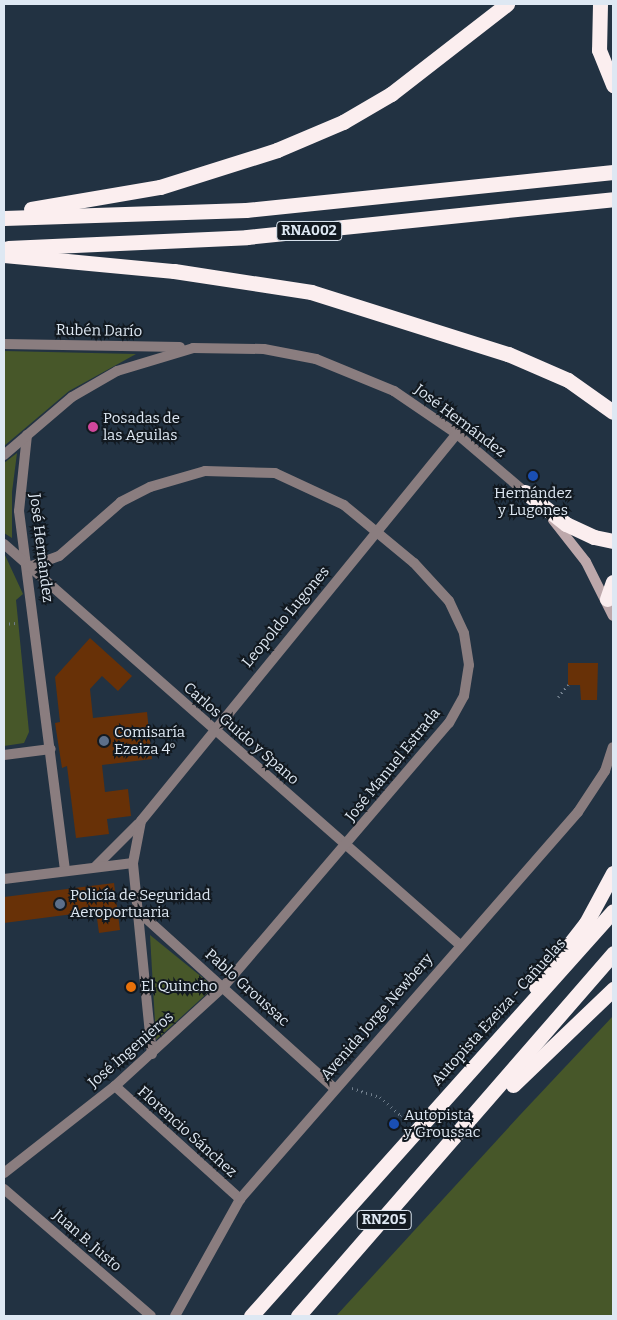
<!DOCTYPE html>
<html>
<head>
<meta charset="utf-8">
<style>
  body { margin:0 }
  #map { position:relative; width:617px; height:1320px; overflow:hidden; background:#223242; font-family:Bitter,serif }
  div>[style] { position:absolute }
  .green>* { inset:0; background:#475729 }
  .building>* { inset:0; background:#683107 }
  .path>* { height:2.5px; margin-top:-1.25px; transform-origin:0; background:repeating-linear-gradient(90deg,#717f8d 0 1px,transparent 0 5px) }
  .street>* { height:10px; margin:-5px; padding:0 5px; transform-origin:5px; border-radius:5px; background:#8a7d7f }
  .secondary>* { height:10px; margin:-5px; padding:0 5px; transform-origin:5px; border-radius:5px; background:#bda8ab }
  .highway>* { height:15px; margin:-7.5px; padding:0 7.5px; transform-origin:7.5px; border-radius:7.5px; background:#fbeeef }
  .dots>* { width:14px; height:14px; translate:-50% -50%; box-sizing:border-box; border:2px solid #121920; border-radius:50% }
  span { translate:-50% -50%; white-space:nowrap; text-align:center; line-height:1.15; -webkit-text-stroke:4px #121920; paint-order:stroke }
  .shield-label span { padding:1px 4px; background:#121920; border:1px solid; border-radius:4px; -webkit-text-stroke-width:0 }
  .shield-label { font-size:14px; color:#dee8f3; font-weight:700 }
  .street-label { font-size:15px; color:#dee8f3 }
  .poi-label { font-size:15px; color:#dee8f3 }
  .left { translate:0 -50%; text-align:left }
  .frame { position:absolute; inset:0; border:5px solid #dee8f3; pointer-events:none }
</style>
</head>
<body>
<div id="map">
  <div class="green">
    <div style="clip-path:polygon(4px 351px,136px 354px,69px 391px,4px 446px)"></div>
    <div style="clip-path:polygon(17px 453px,12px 492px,12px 538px,4px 533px,4px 463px)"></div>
    <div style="clip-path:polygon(4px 553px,23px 594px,16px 600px,29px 732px,24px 743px,4px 746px)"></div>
    <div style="clip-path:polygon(150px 935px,214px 987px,156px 1040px)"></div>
    <div style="clip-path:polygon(613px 1016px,613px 1316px,336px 1316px,520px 1115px)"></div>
  </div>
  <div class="building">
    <div style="clip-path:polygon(90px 638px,132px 676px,118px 691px,102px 676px,90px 689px,93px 718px,147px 712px,152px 759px,102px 765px,105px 792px,128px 789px,131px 816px,107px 819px,109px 834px,76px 838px,67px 766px,62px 768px,55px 723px,60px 722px,55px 677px)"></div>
    <div style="clip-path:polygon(568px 663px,598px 663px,597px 700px,581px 700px,580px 685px,568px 685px)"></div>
    <div style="clip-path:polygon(114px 883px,120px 930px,99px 933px,96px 911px,4px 923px,4px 897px)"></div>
  </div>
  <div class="path">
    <div style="left:4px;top:624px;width:11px;rotate:-5deg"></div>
    <div style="left:558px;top:697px;width:16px;rotate:-50deg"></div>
    <div style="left:352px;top:1088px;width:29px;rotate:18deg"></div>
    <div style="left:380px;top:1097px;width:28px;rotate:41deg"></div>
    <div style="left:401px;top:1115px;width:11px;rotate:128deg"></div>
  </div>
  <div class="street">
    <div style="left:4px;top:344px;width:176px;rotate:1deg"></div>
    <div style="left:27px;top:435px;width:76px;rotate:96deg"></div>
    <div style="left:19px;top:511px;width:363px;rotate:82.7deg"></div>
    <div style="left:4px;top:455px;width:89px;rotate:-40.5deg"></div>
    <div style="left:72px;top:397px;width:52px;rotate:-30deg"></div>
    <div style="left:117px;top:371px;width:79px;rotate:-16.8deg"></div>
    <div style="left:193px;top:348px;width:71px;rotate:0.8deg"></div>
    <div style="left:264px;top:349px;width:53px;rotate:10.9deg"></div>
    <div style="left:316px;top:359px;width:84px;rotate:22.3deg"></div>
    <div style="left:394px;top:391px;width:76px;rotate:34.3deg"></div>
    <div style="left:457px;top:434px;width:89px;rotate:40.5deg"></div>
    <div style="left:4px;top:544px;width:607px;rotate:41.33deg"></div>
    <div style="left:4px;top:755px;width:47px;rotate:-7.3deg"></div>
    <div style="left:96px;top:866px;width:59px;rotate:-45deg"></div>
    <div style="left:4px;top:879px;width:130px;rotate:-7.1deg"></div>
    <div style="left:139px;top:912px;width:263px;rotate:42.1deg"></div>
    <div style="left:152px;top:1054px;width:192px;rotate:-95.7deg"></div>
    <div style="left:133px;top:863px;width:43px;rotate:-79.2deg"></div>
    <div style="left:141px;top:821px;width:500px;rotate:-50.8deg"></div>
    <div style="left:115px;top:1086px;width:169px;rotate:42.1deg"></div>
    <div style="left:4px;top:1173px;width:141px;rotate:-38.1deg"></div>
    <div style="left:115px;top:1086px;width:148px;rotate:-42.5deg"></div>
    <div style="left:224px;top:986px;width:346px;rotate:-49.5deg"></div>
    <div style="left:449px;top:723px;width:31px;rotate:-61deg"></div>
    <div style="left:464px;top:696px;width:31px;rotate:-81deg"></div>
    <div style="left:469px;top:665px;width:32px;rotate:-99deg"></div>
    <div style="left:464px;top:633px;width:35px;rotate:-115deg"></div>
    <div style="left:449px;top:601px;width:52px;rotate:-132.6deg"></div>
    <div style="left:414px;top:563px;width:91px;rotate:-140.4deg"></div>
    <div style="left:344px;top:505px;width:76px;rotate:-155.1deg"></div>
    <div style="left:275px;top:473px;width:70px;rotate:-178.4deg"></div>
    <div style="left:205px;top:471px;width:57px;rotate:163.8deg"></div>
    <div style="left:150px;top:487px;width:33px;rotate:153deg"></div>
    <div style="left:121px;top:502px;width:82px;rotate:138.9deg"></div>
    <div style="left:59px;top:556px;width:32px;rotate:160deg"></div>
    <div style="left:4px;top:1189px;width:194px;rotate:40.8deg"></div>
    <div style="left:175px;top:1316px;width:134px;rotate:-60.9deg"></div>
    <div style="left:240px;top:1199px;width:514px;rotate:-48.87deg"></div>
    <div style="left:578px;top:812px;width:49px;rotate:-56.6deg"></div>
    <div style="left:605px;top:771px;width:25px;rotate:-72deg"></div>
  </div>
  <div class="secondary">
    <div style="left:553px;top:520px;width:53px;rotate:51.8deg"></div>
    <div style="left:586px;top:562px;width:60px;rotate:63.4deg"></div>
  </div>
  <div class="highway">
    <div style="left:600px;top:4px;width:46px;rotate:91.2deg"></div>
    <div style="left:599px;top:50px;width:38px;rotate:68deg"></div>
    <div style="left:31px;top:209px;width:131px;rotate:-9.7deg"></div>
    <div style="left:160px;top:187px;width:123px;rotate:-17.5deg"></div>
    <div style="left:277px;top:150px;width:72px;rotate:-23deg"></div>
    <div style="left:343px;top:122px;width:56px;rotate:-30.3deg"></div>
    <div style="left:391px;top:94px;width:147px;rotate:-37.8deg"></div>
    <div style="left:4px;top:218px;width:242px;rotate:-1.9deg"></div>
    <div style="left:246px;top:210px;width:369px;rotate:-5.9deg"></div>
    <div style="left:8px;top:248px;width:239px;rotate:-2.6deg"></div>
    <div style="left:247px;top:237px;width:368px;rotate:-5.9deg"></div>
    <div style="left:4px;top:255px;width:171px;rotate:5.4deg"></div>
    <div style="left:174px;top:271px;width:139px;rotate:8.7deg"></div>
    <div style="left:311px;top:292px;width:207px;rotate:17.5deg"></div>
    <div style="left:508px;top:354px;width:65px;rotate:23.4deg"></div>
    <div style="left:568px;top:380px;width:55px;rotate:35.4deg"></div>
    <div style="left:525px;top:492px;width:52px;rotate:38deg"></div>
    <div style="left:566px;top:524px;width:31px;rotate:25deg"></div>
    <div style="left:594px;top:537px;width:19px;rotate:12deg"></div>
    <div style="left:607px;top:599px;width:18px;rotate:-71deg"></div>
    <div style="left:536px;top:987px;width:81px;rotate:-52deg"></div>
    <div style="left:586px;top:923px;width:57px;rotate:-61.6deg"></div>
    <div style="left:513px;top:1085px;width:139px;rotate:-43.8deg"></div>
    <div style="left:251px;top:1316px;width:543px;rotate:-48.21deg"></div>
    <div style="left:298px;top:1316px;width:481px;rotate:-49deg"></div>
  </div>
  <div class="dots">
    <div style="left:93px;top:427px;background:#d1479c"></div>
    <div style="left:533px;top:476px;background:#1a4fb4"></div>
    <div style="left:104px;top:741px;background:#5c6f8a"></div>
    <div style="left:60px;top:904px;background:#5c6f8a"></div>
    <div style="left:131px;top:987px;background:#e8710a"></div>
    <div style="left:394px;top:1124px;background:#1a4fb4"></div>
  </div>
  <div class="shield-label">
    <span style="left:309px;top:231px">RNA002</span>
    <span style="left:384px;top:1220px">RN205</span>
  </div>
  <div class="street-label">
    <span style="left:99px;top:331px;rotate:1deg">Rubén Darío</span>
    <span style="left:460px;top:421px;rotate:37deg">José Hernández</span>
    <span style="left:41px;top:548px;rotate:83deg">José Hernández</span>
    <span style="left:286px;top:617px;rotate:-50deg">Leopoldo Lugones</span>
    <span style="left:241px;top:734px;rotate:41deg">Carlos Guido y Spano</span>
    <span style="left:393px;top:765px;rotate:-51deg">José Manuel Estrada</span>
    <span style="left:247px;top:988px;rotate:42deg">Pablo Groussac</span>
    <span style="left:499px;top:1012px;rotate:-48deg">Autopista Ezeiza - Cañuelas</span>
    <span style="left:377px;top:1017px;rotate:-49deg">Avenida Jorge Newbery</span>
    <span style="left:131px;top:1050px;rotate:-41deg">José Ingenieros</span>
    <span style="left:187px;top:1132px;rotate:42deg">Florencio Sánchez</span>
    <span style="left:87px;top:1241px;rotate:41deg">Juan B. Justo</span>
  </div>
  <div class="poi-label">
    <span class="left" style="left:103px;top:427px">Posadas de<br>las Aguilas</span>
    <span style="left:533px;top:502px">Hernández<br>y Lugones</span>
    <span class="left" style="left:114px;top:741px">Comisaría<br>Ezeiza 4°</span>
    <span class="left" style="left:70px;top:904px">Policía de Seguridad<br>Aeroportuaria</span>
    <span class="left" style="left:141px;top:987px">El Quincho</span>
    <span class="left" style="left:404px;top:1124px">Autopista<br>y Groussac</span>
  </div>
  <div class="frame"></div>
</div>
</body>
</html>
